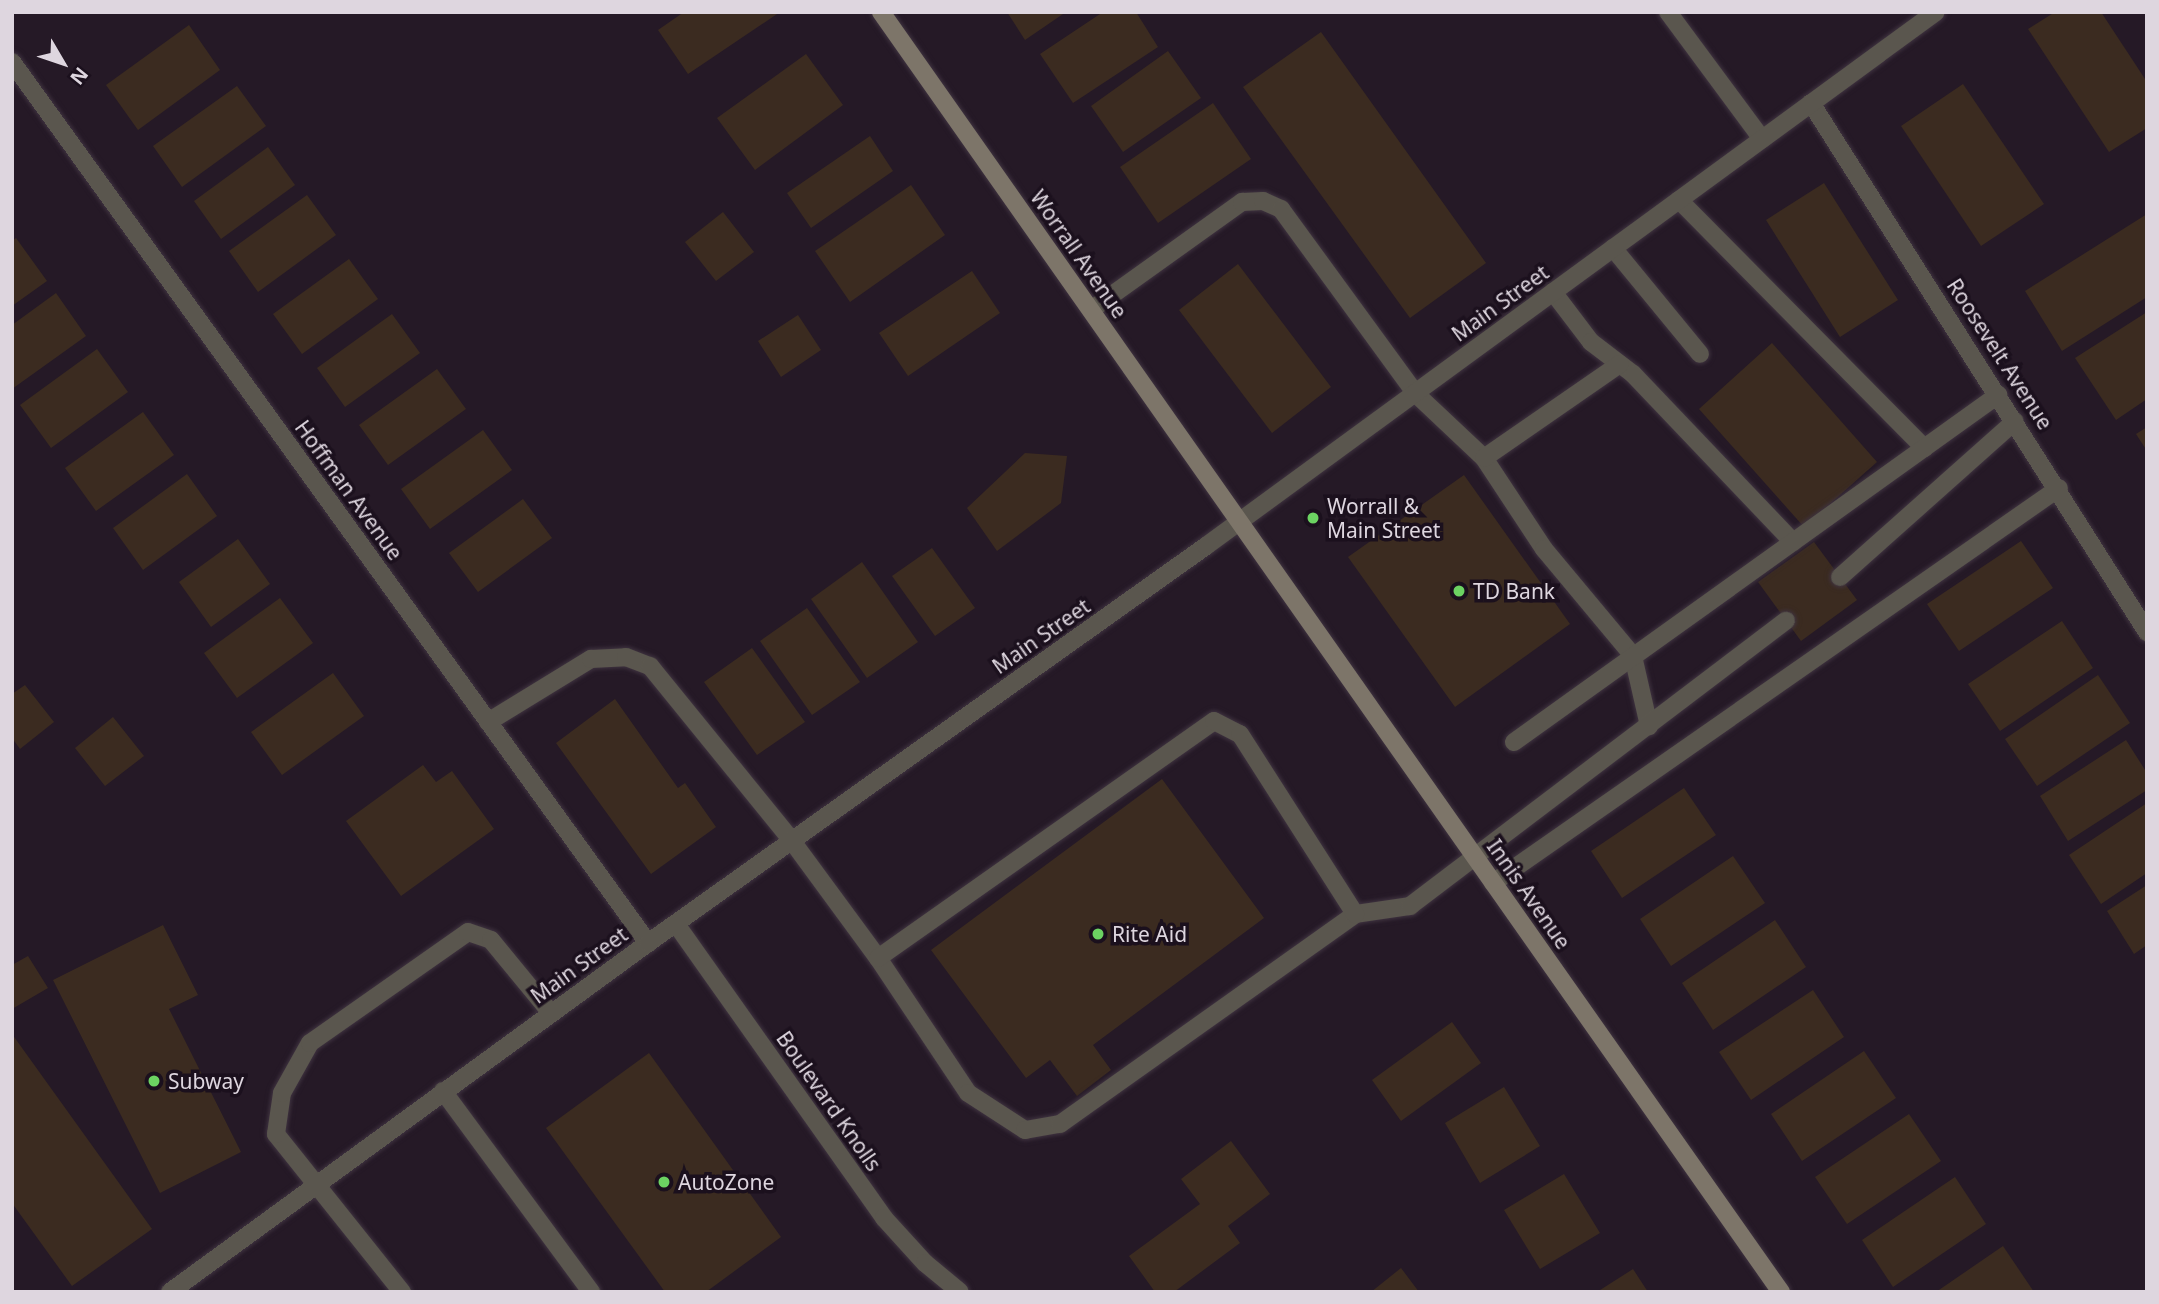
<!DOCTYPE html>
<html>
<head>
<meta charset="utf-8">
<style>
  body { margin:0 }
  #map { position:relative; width:2159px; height:1304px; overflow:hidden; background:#251926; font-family:"Noto Sans",sans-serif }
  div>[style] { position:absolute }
  .building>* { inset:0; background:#3b2b20 }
  .roads { filter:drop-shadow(0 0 2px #3f3340) drop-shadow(0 0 2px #3f3340) }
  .service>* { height:18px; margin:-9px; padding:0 9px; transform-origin:9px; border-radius:9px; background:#5a564e }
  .minor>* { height:18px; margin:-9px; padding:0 9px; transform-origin:9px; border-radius:9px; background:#5a564e }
  .tertiary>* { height:18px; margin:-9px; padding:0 9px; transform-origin:9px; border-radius:9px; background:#5a564e }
  .secondary>* { height:18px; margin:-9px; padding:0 9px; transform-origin:9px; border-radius:9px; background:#7d7569 }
  .dots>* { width:19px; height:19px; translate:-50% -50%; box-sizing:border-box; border:4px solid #1b101d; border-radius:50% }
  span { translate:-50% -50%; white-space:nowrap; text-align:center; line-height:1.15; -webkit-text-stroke:7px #1b101d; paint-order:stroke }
  .street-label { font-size:21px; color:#ded6df }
  .poi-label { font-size:21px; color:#ded6df }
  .left { translate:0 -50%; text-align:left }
  .frame { position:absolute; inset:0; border:14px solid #ded6df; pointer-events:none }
  .north { position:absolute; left:28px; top:28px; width:70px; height:70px; -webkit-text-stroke:5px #1b101d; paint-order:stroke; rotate:129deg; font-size:19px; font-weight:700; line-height:28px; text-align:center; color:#ded6df }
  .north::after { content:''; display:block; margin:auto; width:24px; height:32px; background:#ded6df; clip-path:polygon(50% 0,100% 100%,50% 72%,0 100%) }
</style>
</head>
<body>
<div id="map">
  <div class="building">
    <div style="clip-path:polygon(684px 12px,780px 12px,688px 74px,658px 30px)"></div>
    <div style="clip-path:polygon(1007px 12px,1066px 12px,1025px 40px)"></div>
    <div style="clip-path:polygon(1103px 12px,1136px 12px,1158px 47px,1073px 103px,1040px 54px)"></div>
    <div style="clip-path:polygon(2055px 12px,2101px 12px,2147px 82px,2147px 128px,2109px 152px,2028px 29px)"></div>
    <div style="clip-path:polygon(189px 25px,220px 70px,138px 130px,106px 85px)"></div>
    <div style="clip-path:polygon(1321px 32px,1486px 263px,1410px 318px,1243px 87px)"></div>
    <div style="clip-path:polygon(1168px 51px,1201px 98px,1123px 152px,1091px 106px)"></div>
    <div style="clip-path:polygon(806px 54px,843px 105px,755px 170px,717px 118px)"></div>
    <div style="clip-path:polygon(1963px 84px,2044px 204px,1981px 246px,1901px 126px)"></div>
    <div style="clip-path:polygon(237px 86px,266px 126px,182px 187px,153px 146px)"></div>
    <div style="clip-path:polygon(1213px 103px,1251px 159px,1158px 223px,1120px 167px)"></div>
    <div style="clip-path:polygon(870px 136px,893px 171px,811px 228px,787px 193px)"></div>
    <div style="clip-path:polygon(268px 147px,295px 185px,221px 239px,194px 201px)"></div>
    <div style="clip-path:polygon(1824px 183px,1898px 300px,1840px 337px,1766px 220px)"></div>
    <div style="clip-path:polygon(911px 185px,945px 235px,850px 302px,815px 251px)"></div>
    <div style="clip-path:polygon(307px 195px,336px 235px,258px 292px,229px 251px)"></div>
    <div style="clip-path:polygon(723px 212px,754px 252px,716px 281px,685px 242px)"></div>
    <div style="clip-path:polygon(2147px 214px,2147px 297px,2062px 351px,2025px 291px)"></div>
    <div style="clip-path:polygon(16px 238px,47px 281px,12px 306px,12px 241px)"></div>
    <div style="clip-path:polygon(349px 259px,378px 299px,302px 354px,273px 314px)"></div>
    <div style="clip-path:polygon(1238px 264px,1331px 387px,1272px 433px,1179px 310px)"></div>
    <div style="clip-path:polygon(972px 271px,1000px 313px,908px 376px,879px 333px)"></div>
    <div style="clip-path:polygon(56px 293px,86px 336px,12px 389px,12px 325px)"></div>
    <div style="clip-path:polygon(2147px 312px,2147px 399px,2116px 420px,2075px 358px)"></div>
    <div style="clip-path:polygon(392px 314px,420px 353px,345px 407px,317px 368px)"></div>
    <div style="clip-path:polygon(798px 315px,821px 350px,781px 377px,758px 341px)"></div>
    <div style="clip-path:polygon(1772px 343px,1877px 462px,1804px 527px,1699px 409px)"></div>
    <div style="clip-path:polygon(97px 349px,128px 392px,51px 448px,20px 405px)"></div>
    <div style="clip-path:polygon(437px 369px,466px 409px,388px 465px,359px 425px)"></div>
    <div style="clip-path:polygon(143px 412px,174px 455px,96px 511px,65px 468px)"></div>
    <div style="clip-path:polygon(2147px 427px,2147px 451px,2136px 434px)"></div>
    <div style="clip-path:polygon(483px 430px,512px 470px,430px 529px,401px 489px)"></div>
    <div style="clip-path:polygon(1025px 453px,1067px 456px,1061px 503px,997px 551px,967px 508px)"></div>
    <div style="clip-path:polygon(187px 474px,217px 516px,143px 570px,113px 528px)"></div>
    <div style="clip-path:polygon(1464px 475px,1570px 624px,1455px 707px,1348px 557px)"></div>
    <div style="clip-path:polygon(523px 499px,552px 538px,478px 592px,449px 553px)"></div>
    <div style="clip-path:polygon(238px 539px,270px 584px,211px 627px,179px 582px)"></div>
    <div style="clip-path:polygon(2021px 541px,2053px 588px,1959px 651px,1927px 604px)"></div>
    <div style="clip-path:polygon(1814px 542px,1857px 600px,1801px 641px,1758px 582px)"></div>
    <div style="clip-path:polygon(932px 548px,975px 608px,935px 636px,892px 576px)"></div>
    <div style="clip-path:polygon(862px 562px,918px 642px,867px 678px,811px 599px)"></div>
    <div style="clip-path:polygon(280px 598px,313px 643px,237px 698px,204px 653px)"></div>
    <div style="clip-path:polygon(807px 608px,860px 682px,812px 715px,760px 641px)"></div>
    <div style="clip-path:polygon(2062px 621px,2093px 668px,2000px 731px,1968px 684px)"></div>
    <div style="clip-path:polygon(752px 648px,805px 722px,757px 755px,704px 682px)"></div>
    <div style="clip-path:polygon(333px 673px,364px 716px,282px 775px,251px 732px)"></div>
    <div style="clip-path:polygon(2098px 675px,2130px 723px,2037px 786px,2005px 739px)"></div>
    <div style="clip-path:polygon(25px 685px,54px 722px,20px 749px,12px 738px,12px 694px)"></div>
    <div style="clip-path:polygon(615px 699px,678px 788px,685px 783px,716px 827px,651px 874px,556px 743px)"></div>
    <div style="clip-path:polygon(113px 717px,144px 756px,105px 786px,75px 748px)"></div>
    <div style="clip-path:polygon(2126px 740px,2147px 773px,2147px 790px,2068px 841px,2040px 796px)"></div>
    <div style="clip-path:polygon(423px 765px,436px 782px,452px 771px,494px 829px,401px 896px,346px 821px)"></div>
    <div style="clip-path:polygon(1162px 779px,1264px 918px,1093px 1045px,1111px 1070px,1077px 1096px,1050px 1060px,1026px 1078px,931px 950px)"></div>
    <div style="clip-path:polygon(1684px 788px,1716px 835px,1622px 898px,1591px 851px)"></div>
    <div style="clip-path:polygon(2147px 803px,2147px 873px,2101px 904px,2069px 855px)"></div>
    <div style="clip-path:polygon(1733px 856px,1765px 903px,1671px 966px,1640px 919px)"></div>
    <div style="clip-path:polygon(2147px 885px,2147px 945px,2134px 954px,2107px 911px)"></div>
    <div style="clip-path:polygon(1775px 920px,1806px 967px,1713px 1030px,1682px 983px)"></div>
    <div style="clip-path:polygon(163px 925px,198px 995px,169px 1009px,241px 1152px,160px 1193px,53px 980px)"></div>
    <div style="clip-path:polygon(28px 956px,48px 988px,12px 1009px,12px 965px)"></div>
    <div style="clip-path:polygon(1813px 990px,1844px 1037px,1751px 1100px,1719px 1052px)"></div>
    <div style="clip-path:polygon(1452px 1022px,1481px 1063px,1401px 1121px,1372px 1080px)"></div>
    <div style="clip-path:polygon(12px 1034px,152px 1229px,72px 1286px,12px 1203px)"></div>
    <div style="clip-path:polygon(1864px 1051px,1896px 1098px,1802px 1161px,1771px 1114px)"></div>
    <div style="clip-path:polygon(649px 1053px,781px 1237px,706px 1292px,665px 1292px,546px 1128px)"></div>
    <div style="clip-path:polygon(1504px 1087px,1540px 1146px,1480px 1183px,1445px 1123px)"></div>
    <div style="clip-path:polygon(1909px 1114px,1941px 1161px,1847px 1224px,1815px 1177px)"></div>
    <div style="clip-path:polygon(1231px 1141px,1270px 1194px,1228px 1226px,1240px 1243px,1174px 1292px,1155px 1292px,1129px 1256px,1200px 1204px,1181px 1179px)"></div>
    <div style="clip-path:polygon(1564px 1174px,1600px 1233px,1540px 1269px,1504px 1210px)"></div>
    <div style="clip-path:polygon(1955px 1177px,1986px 1224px,1893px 1287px,1862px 1240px)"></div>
    <div style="clip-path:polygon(2003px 1246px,2034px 1292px,1936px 1292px)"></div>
    <div style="clip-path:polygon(1401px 1268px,1419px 1292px,1371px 1292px)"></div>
    <div style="clip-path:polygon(1633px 1269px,1648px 1292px,1597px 1292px)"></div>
  </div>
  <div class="roads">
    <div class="service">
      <div style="left:1668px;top:12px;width:158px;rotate:53.5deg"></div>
      <div style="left:1679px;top:200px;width:349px;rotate:45.3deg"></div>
      <div style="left:1613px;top:248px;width:137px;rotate:50.6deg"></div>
      <div style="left:1553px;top:292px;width:63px;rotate:52.8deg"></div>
      <div style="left:1591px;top:342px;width:53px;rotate:37.3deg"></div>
      <div style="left:1633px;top:374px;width:232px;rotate:46.4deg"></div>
      <div style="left:1091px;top:310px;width:186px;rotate:-35.6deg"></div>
      <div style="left:1242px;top:202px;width:21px;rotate:-3deg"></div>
      <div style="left:1263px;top:201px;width:20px;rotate:24deg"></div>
      <div style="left:1281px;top:209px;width:228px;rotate:53.9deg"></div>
      <div style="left:1415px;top:393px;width:95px;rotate:43.3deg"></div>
      <div style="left:1484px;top:458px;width:109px;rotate:56.6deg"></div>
      <div style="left:1544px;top:549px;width:139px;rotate:50.2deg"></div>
      <div style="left:1633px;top:656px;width:72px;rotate:77.1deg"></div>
      <div style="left:1484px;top:458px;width:165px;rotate:-34.7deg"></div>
      <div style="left:1840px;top:577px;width:234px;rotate:-41.7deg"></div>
      <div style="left:488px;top:722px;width:121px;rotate:-31.5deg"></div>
      <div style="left:591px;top:659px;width:35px;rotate:-3deg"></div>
      <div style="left:626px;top:657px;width:26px;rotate:21deg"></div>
      <div style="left:650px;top:666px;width:225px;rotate:50.9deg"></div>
      <div style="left:792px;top:841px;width:145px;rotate:53.7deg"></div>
      <div style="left:878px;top:958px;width:162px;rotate:56.3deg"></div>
      <div style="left:968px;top:1093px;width:68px;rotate:33deg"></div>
      <div style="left:1025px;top:1130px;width:36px;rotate:-10deg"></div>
      <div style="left:1060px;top:1124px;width:362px;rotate:-35.4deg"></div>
      <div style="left:1355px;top:914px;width:56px;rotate:-8.3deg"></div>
      <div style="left:1410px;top:906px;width:472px;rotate:-37.2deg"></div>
      <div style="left:1514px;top:742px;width:596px;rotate:-35.64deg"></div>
      <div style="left:1493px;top:883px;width:690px;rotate:-34.91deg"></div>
      <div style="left:878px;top:958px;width:411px;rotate:-35.2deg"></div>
      <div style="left:1214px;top:721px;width:29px;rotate:27deg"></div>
      <div style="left:1240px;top:734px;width:214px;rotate:57.4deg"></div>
      <div style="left:443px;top:1091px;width:250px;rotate:53.6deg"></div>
      <div style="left:402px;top:1292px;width:202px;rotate:-128.6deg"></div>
      <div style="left:276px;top:1134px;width:41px;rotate:-81.7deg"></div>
      <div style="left:282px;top:1093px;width:57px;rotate:-60.8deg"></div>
      <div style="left:310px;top:1043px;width:193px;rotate:-35.1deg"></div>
      <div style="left:468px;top:932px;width:24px;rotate:19deg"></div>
      <div style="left:491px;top:940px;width:94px;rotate:50.6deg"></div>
    </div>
    <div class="minor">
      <div style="left:12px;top:62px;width:1087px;rotate:54.17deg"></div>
      <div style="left:1811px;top:103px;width:627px;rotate:57.58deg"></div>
      <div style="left:676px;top:924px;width:360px;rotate:54.7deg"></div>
      <div style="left:884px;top:1218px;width:61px;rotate:47.7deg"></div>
      <div style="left:925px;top:1263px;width:45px;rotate:39.6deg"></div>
    </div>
    <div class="tertiary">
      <div style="left:170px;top:1292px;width:592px;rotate:-36.13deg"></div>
      <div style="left:648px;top:943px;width:685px;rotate:-35.43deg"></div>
      <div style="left:1206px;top:546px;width:904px;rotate:-36.19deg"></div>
    </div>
    <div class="secondary">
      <div style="left:881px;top:12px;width:1565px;rotate:54.89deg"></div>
    </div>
  </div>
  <div class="dots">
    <div style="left:1313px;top:518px;background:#6cd362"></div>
    <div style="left:1459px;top:591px;background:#6cd362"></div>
    <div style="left:1098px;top:934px;background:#6cd362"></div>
    <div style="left:154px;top:1081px;background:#6cd362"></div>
    <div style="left:664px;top:1182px;background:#6cd362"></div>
  </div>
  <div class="street-label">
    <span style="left:1079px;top:254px;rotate:55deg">Worrall Avenue</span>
    <span style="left:1500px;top:303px;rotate:-36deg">Main Street</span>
    <span style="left:2000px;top:354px;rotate:57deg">Roosevelt Avenue</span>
    <span style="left:349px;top:490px;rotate:54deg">Hoffman Avenue</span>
    <span style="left:1041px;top:636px;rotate:-35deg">Main Street</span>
    <span style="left:1529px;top:894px;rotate:55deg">Innis Avenue</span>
    <span style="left:579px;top:965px;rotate:-36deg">Main Street</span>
    <span style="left:829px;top:1101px;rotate:55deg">Boulevard Knolls</span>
  </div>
  <div class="poi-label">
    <span class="left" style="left:1327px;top:518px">Worrall &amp;<br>Main Street</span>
    <span class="left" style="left:1473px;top:591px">TD Bank</span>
    <span class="left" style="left:1112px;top:934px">Rite Aid</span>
    <span class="left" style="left:168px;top:1081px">Subway</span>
    <span class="left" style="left:678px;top:1182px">AutoZone</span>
  </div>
  <div class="frame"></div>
  <div class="north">N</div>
</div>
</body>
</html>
